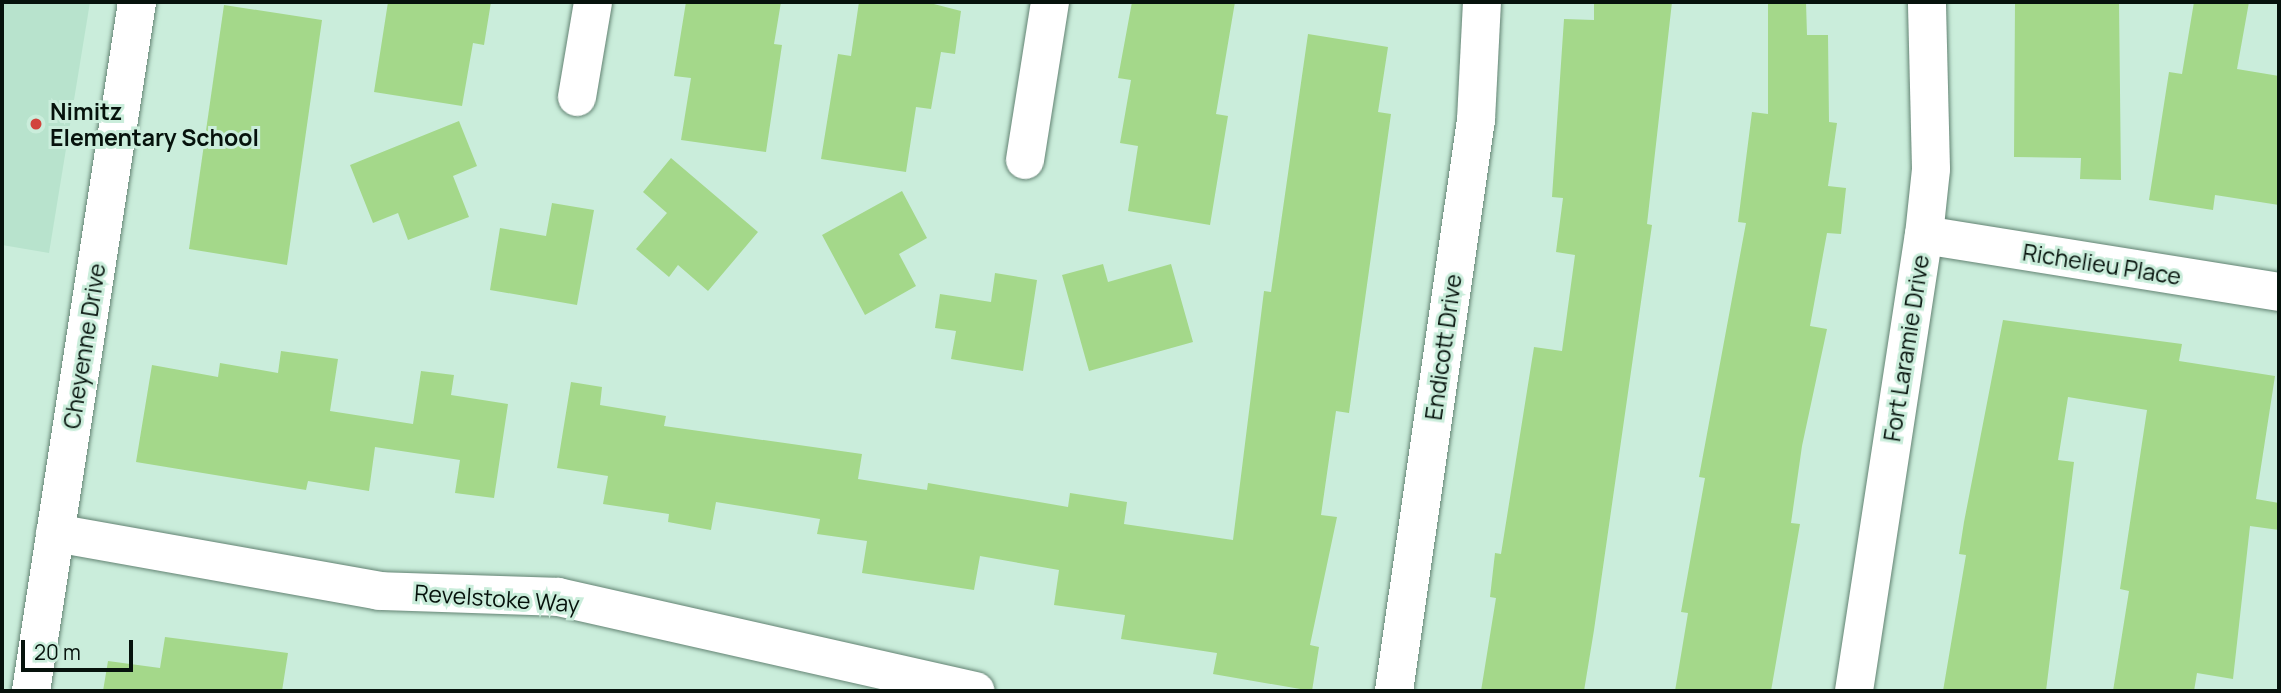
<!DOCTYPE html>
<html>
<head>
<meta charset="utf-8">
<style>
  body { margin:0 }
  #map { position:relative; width:2281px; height:693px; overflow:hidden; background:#caeddb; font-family:Manrope,sans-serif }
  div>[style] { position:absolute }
  .built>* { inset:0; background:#b8e3cd }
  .building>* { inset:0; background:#a4d88a }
  .roads { filter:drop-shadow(0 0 2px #638373) drop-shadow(0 0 2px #638373) }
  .minor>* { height:38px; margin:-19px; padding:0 19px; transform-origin:19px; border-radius:19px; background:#fff }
  .dots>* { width:19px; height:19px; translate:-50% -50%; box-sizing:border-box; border:4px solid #caeddb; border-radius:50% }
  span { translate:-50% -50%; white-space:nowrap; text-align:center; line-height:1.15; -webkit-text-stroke:6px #caeddb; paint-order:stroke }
  .poi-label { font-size:23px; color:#06120c; font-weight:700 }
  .left { translate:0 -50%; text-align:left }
  .street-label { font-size:23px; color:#06120c }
  .frame { position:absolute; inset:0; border:4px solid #06120c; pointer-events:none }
  .scale { position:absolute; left:21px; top:640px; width:112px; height:32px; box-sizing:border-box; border:4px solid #06120c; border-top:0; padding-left:9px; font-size:21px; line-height:24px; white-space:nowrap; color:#06120c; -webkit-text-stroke:5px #caeddb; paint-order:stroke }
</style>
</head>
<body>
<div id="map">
  <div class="built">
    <div style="clip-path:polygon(2px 2px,90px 2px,49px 253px,2px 245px)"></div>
  </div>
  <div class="building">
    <div style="clip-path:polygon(388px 2px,491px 2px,484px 45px,473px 43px,462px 106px,374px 92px)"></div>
    <div style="clip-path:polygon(686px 2px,781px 2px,774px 44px,782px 45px,766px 152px,681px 140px,691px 78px,674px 76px)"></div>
    <div style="clip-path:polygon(859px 2px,926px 2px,961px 11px,955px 54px,941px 52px,931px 109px,916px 107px,906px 172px,821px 159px,838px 54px,851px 56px)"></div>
    <div style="clip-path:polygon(1132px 2px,1235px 2px,1216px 114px,1228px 116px,1210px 225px,1128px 211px,1138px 146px,1120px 143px,1131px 80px,1118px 78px)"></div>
    <div style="clip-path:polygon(1594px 2px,1672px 2px,1647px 224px,1652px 225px,1594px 630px,1584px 691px,1481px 691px,1496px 598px,1490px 597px,1495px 553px,1501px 554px,1534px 347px,1562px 351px,1575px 255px,1556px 252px,1563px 198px,1552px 197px,1564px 19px,1594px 20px)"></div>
    <div style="clip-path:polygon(1768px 2px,1806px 2px,1807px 35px,1828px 35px,1829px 122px,1837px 123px,1828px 186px,1846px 188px,1841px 234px,1827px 233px,1810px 326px,1827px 329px,1802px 446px,1791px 523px,1800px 524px,1771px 691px,1675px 691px,1688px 613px,1681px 612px,1705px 478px,1699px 477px,1746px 223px,1738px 222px,1752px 112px,1768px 114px)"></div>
    <div style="clip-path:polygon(2015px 2px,2119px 2px,2121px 180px,2080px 179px,2081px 158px,2014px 157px)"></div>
    <div style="clip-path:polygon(2194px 2px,2249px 2px,2237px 69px,2279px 76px,2279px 205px,2215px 195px,2213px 210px,2149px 200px,2169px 72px,2182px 74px)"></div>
    <div style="clip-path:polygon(224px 5px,322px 20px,287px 265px,189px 249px)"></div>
    <div style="clip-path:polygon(1308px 34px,1388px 47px,1378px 112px,1391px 114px,1349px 413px,1336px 411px,1321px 515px,1337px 517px,1310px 645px,1319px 647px,1312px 691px,1213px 674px,1217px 653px,1121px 639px,1125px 615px,1054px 605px,1059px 570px,980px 556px,974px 590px,862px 573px,867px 541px,817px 534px,820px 519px,716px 502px,711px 530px,668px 522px,669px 514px,603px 504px,608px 476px,557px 468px,571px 382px,602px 387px,600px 405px,666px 416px,664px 426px,862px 454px,858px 479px,927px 490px,928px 483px,1068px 507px,1070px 493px,1127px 502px,1124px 524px,1233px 540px,1264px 291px,1271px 292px)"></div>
    <div style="clip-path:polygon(459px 121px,477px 166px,453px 176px,469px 217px,408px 240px,398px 213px,373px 223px,350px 165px)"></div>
    <div style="clip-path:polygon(671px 158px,758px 232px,708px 291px,678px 265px,669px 277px,636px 249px,667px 213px,643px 192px)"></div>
    <div style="clip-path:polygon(902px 191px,927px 238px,899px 254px,916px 286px,865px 315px,822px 235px)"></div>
    <div style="clip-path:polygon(552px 203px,594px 210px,577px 305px,490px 290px,500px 228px,546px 236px)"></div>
    <div style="clip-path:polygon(1103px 264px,1108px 282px,1171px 264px,1193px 342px,1089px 371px,1062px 275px)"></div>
    <div style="clip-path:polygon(995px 273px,1037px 280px,1023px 371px,951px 359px,956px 331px,935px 328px,940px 294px,991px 302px)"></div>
    <div style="clip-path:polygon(2003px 320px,2182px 344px,2179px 361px,2275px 376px,2256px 499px,2279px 503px,2279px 530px,2250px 526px,2233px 679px,2197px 673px,2194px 691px,2113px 691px,2129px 591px,2120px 589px,2147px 410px,2068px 397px,2058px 460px,2074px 462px,2046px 691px,1943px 691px,1966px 555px,1959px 554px,1964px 522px)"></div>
    <div style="clip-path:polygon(281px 351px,338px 359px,330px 411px,413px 424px,421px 371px,454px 375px,451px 395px,508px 404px,494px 498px,455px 493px,460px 460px,375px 447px,369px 491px,308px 481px,306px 490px,136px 462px,152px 365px,218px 377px,220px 363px,278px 373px)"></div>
    <div style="clip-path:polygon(165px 637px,288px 653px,282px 691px,103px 691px,108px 661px,160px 668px)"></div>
  </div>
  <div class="roads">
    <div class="minor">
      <div style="left:577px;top:97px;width:96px;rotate:-80.4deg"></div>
      <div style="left:1025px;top:160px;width:160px;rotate:-81deg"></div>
      <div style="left:1924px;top:235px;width:360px;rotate:9.1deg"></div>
      <div style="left:55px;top:533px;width:329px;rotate:10.1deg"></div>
      <div style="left:379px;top:591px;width:179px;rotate:1.9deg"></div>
      <div style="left:558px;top:597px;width:428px;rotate:12.7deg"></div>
      <div style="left:31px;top:691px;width:697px;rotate:-81.25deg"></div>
      <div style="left:1394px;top:691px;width:577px;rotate:-81.83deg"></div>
      <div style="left:1476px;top:120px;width:118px;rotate:-87.1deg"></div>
      <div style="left:1854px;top:691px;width:461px;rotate:-81.3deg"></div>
      <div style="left:1924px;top:235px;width:66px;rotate:-83.9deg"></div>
      <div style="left:1931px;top:169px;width:167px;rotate:-91.4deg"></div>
    </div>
  </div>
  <div class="dots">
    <div style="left:36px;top:124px;background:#d2443c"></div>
  </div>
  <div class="poi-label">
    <span class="left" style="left:50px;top:124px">Nimitz<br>Elementary School</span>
  </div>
  <div class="street-label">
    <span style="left:2102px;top:264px;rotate:9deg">Richelieu Place</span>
    <span style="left:84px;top:346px;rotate:-81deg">Cheyenne Drive</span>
    <span style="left:1443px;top:347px;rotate:-82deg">Endicott Drive</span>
    <span style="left:1906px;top:348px;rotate:-81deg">Fort Laramie Drive</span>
    <span style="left:497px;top:598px;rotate:4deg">Revelstoke Way</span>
  </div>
  <div class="frame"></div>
  <div class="scale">20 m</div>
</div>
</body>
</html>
